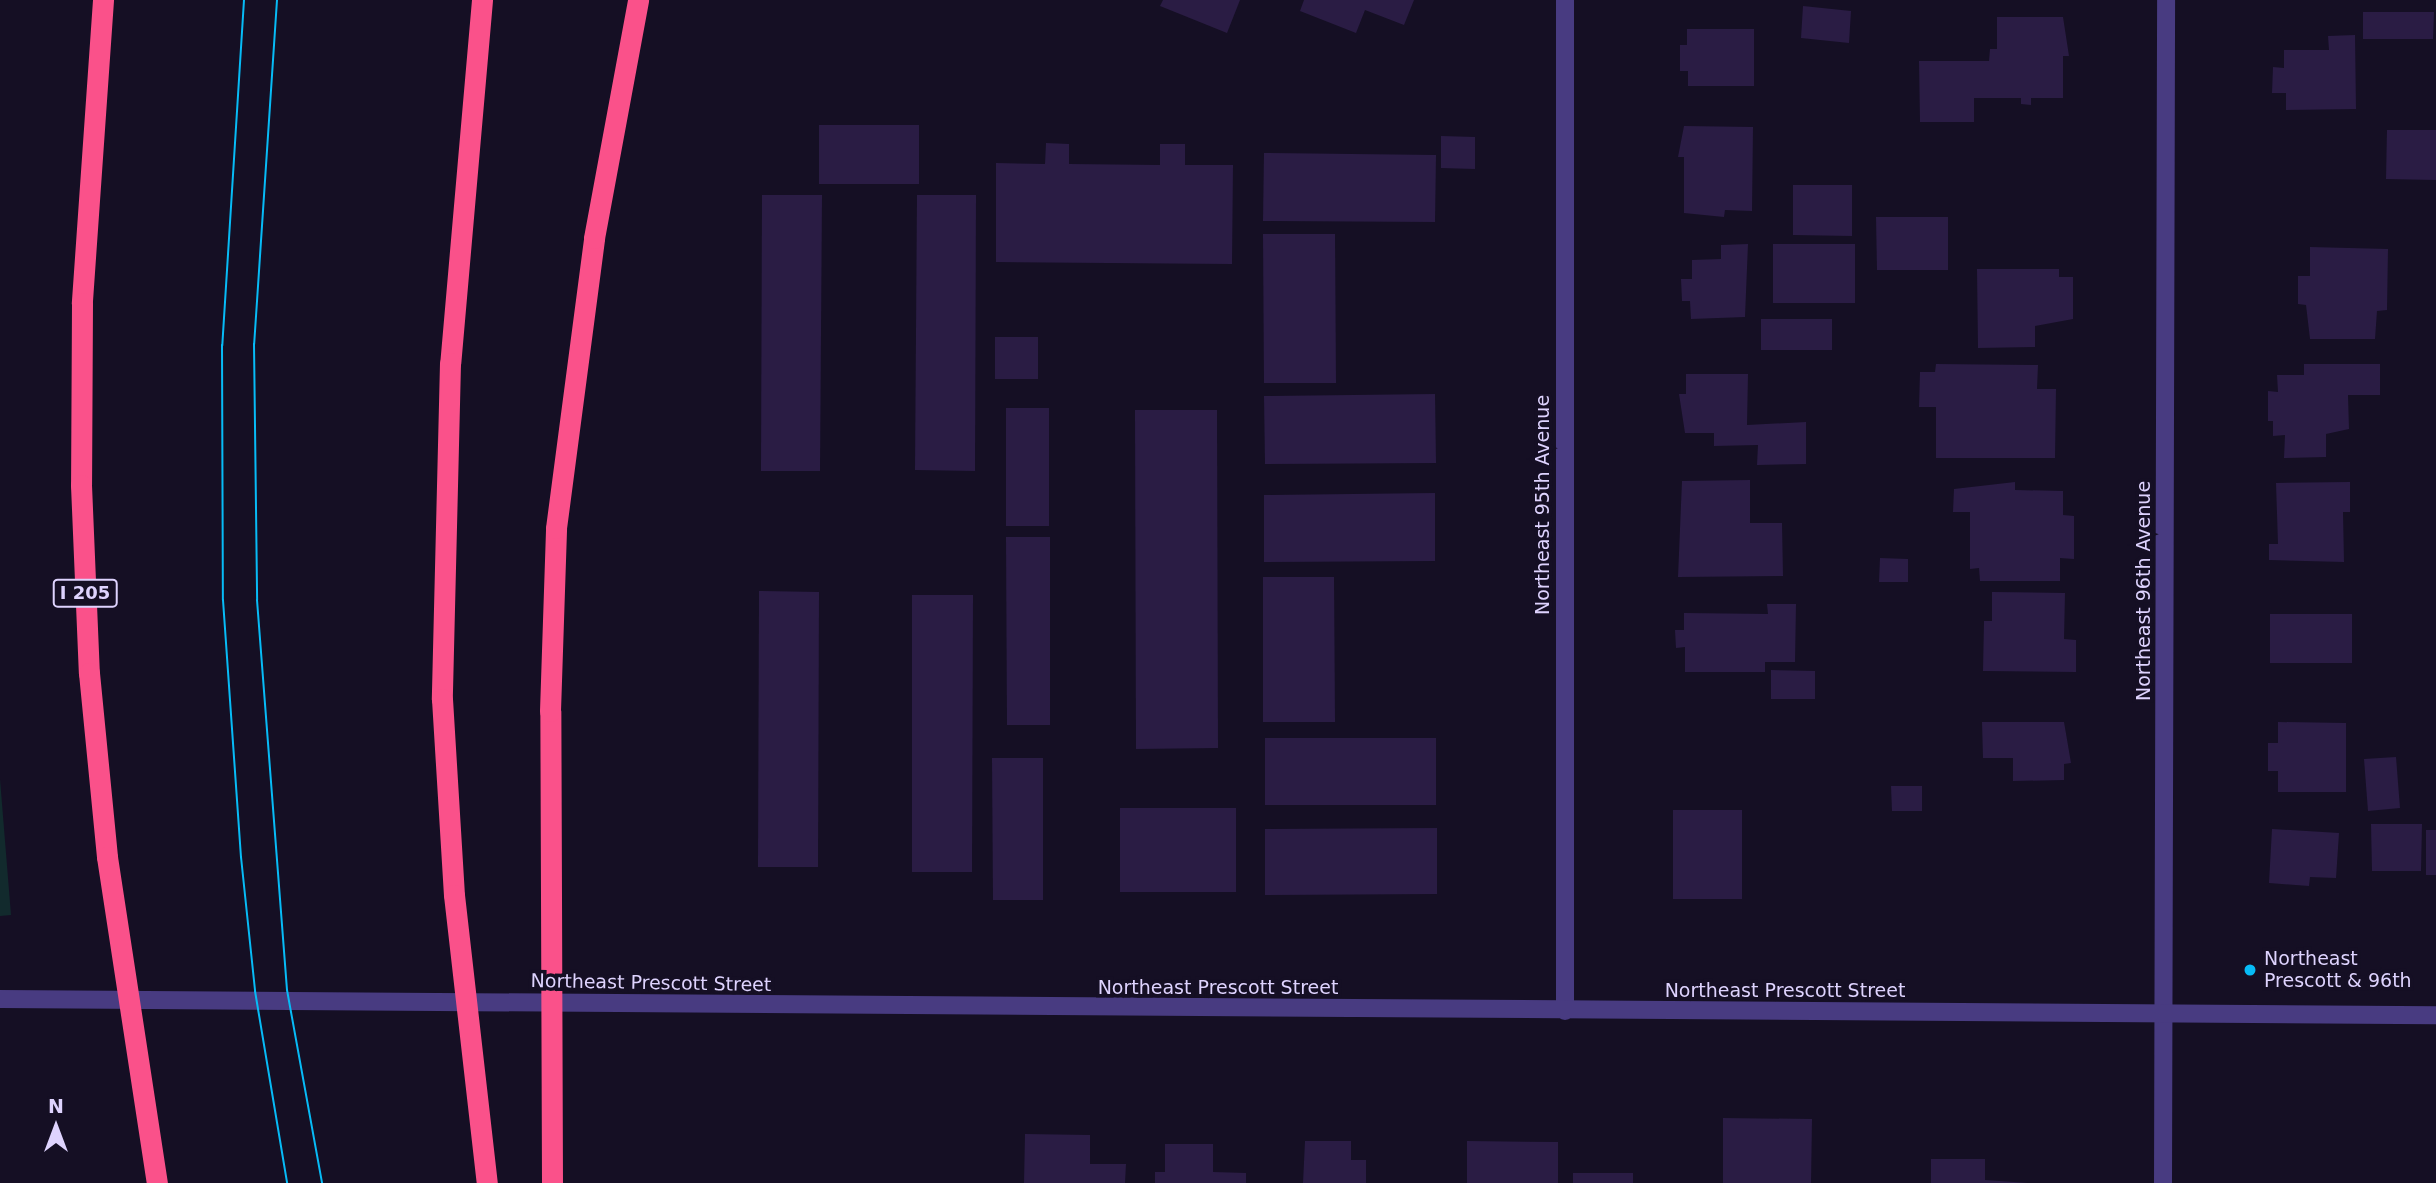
<!DOCTYPE html>
<html>
<head>
<meta charset="utf-8">
<style>
  body { margin:0 }
  #map { position:relative; width:2436px; height:1183px; overflow:hidden; background:#150f24; font-family:"DejaVu Sans",sans-serif }
  div>[style] { position:absolute }
  .green>* { inset:0; background:#122a2d }
  .building>* { inset:0; background:#2a1c44 }
  .minor>* { height:18px; margin:-9px; padding:0 9px; transform-origin:9px; border-radius:9px; background:#483b81 }
  .tertiary>* { height:18px; margin:-9px; padding:0 9px; transform-origin:9px; border-radius:9px; background:#483b81 }
  .motorway>* { height:21px; margin:-10.5px; padding:0 10.5px; transform-origin:10.5px; border-radius:10.5px; background:#fa518a }
  .tram>* { height:2px; margin:-1px; padding:0 1px; transform-origin:1px; border-radius:1px; background:#07bbf6 }
  .dots>* { width:19px; height:19px; translate:-50% -50%; box-sizing:border-box; border:4px solid #150f24; border-radius:50% }
  span { translate:-50% -50%; white-space:nowrap; text-align:center; line-height:1.15; -webkit-text-stroke:7px #150f24; paint-order:stroke }
  .shield-label span { padding:2px 5px; background:#150f24; border:2px solid; border-radius:5px; -webkit-text-stroke-width:0 }
  .shield-label { font-size:18px; color:#ded3fe; font-weight:700 }
  .street-label { font-size:19px; color:#ded3fe }
  .poi-label { font-size:19px; color:#ded3fe }
  .left { translate:0 -50%; text-align:left }
  .north { position:absolute; left:21px; top:1092px; width:70px; height:70px; -webkit-text-stroke:5px #150f24; paint-order:stroke; rotate:0deg; font-size:19px; font-weight:700; line-height:28px; text-align:center; color:#ded3fe }
  .north::after { content:''; display:block; margin:auto; width:24px; height:32px; background:#ded3fe; clip-path:polygon(50% 0,100% 100%,50% 72%,0 100%) }
</style>
</head>
<body>
<div id="map">
  <div class="green">
    <div style="clip-path:polygon(0 779px,11px 915px,0 916px)"></div>
  </div>
  <div class="building">
    <div style="clip-path:polygon(1163px 0,1240px 0,1227px 33px,1160px 6px)"></div>
    <div style="clip-path:polygon(1304px 0,1414px 0,1404px 25px,1365px 10px,1356px 33px,1300px 11px)"></div>
    <div style="clip-path:polygon(1803px 6px,1851px 11px,1849px 43px,1801px 38px)"></div>
    <div style="clip-path:polygon(2363px 12px,2434px 12px,2433px 39px,2363px 39px)"></div>
    <div style="clip-path:polygon(1997px 17px,2063px 17px,2069px 56px,2063px 56px,2063px 98px,2031px 98px,2031px 105px,2021px 104px,2021px 98px,1974px 98px,1974px 122px,1920px 122px,1919px 61px,1989px 61px,1990px 49px,1997px 49px)"></div>
    <div style="clip-path:polygon(1687px 29px,1754px 29px,1754px 86px,1688px 86px,1688px 71px,1680px 71px,1680px 45px,1687px 45px)"></div>
    <div style="clip-path:polygon(2355px 35px,2356px 109px,2286px 110px,2286px 93px,2272px 93px,2273px 67px,2284px 68px,2284px 50px,2329px 50px,2328px 36px)"></div>
    <div style="clip-path:polygon(819px 125px,919px 125px,919px 184px,819px 184px)"></div>
    <div style="clip-path:polygon(1684px 126px,1753px 127px,1752px 211px,1725px 210px,1724px 217px,1684px 213px,1684px 157px,1678px 157px)"></div>
    <div style="clip-path:polygon(2387px 130px,2436px 130px,2436px 180px,2386px 179px)"></div>
    <div style="clip-path:polygon(1441px 136px,1475px 137px,1475px 169px,1441px 168px)"></div>
    <div style="clip-path:polygon(1046px 143px,1069px 144px,1069px 164px,1160px 165px,1160px 144px,1185px 144px,1185px 165px,1233px 165px,1232px 264px,996px 262px,996px 163px,1045px 164px)"></div>
    <div style="clip-path:polygon(1264px 153px,1436px 155px,1435px 222px,1263px 221px)"></div>
    <div style="clip-path:polygon(1793px 185px,1852px 185px,1852px 236px,1793px 235px)"></div>
    <div style="clip-path:polygon(762px 195px,822px 195px,820px 471px,761px 471px)"></div>
    <div style="clip-path:polygon(917px 195px,976px 195px,975px 471px,915px 470px)"></div>
    <div style="clip-path:polygon(1876px 217px,1948px 217px,1948px 270px,1877px 270px)"></div>
    <div style="clip-path:polygon(1263px 234px,1335px 234px,1336px 383px,1264px 383px)"></div>
    <div style="clip-path:polygon(1748px 244px,1745px 317px,1691px 319px,1690px 301px,1682px 301px,1681px 279px,1692px 279px,1692px 260px,1721px 259px,1721px 245px)"></div>
    <div style="clip-path:polygon(1773px 244px,1855px 244px,1855px 303px,1773px 303px)"></div>
    <div style="clip-path:polygon(2310px 247px,2388px 249px,2387px 310px,2377px 311px,2375px 339px,2310px 339px,2306px 305px,2298px 304px,2298px 276px,2310px 276px)"></div>
    <div style="clip-path:polygon(1977px 269px,2059px 269px,2059px 277px,2073px 277px,2073px 319px,2035px 326px,2035px 347px,1978px 348px)"></div>
    <div style="clip-path:polygon(1761px 319px,1832px 319px,1832px 350px,1761px 350px)"></div>
    <div style="clip-path:polygon(995px 337px,1038px 337px,1038px 379px,995px 379px)"></div>
    <div style="clip-path:polygon(1936px 364px,2038px 365px,2037px 389px,2056px 389px,2055px 458px,1936px 458px,1936px 407px,1919px 407px,1920px 372px,1935px 372px)"></div>
    <div style="clip-path:polygon(2304px 364px,2380px 364px,2380px 395px,2348px 395px,2349px 429px,2326px 434px,2326px 457px,2284px 458px,2285px 435px,2273px 436px,2273px 421px,2268px 421px,2268px 391px,2278px 392px,2277px 375px,2304px 375px)"></div>
    <div style="clip-path:polygon(1686px 374px,1748px 374px,1747px 425px,1806px 422px,1806px 464px,1757px 465px,1758px 445px,1714px 446px,1714px 433px,1685px 433px,1679px 394px,1686px 394px)"></div>
    <div style="clip-path:polygon(1435px 394px,1436px 463px,1265px 464px,1264px 396px)"></div>
    <div style="clip-path:polygon(1006px 408px,1049px 408px,1049px 526px,1006px 526px)"></div>
    <div style="clip-path:polygon(1135px 410px,1217px 410px,1218px 748px,1136px 749px)"></div>
    <div style="clip-path:polygon(1750px 480px,1750px 523px,1782px 523px,1783px 576px,1678px 577px,1682px 481px)"></div>
    <div style="clip-path:polygon(2015px 482px,2015px 490px,2063px 491px,2063px 515px,2074px 516px,2074px 559px,2060px 558px,2060px 581px,1980px 581px,1979px 568px,1970px 569px,1970px 512px,1953px 512px,1954px 489px)"></div>
    <div style="clip-path:polygon(2350px 482px,2350px 512px,2343px 512px,2344px 562px,2269px 560px,2269px 544px,2278px 544px,2276px 483px)"></div>
    <div style="clip-path:polygon(1435px 493px,1435px 561px,1264px 562px,1264px 495px)"></div>
    <div style="clip-path:polygon(1006px 537px,1050px 537px,1050px 725px,1007px 725px)"></div>
    <div style="clip-path:polygon(1880px 558px,1908px 559px,1908px 582px,1879px 582px)"></div>
    <div style="clip-path:polygon(1263px 577px,1334px 577px,1335px 722px,1263px 722px)"></div>
    <div style="clip-path:polygon(759px 591px,819px 592px,818px 867px,758px 867px)"></div>
    <div style="clip-path:polygon(1992px 592px,2065px 593px,2064px 639px,2076px 640px,2076px 672px,1983px 671px,1984px 621px,1992px 621px)"></div>
    <div style="clip-path:polygon(912px 595px,973px 595px,972px 872px,912px 872px)"></div>
    <div style="clip-path:polygon(1767px 604px,1796px 604px,1795px 662px,1765px 662px,1765px 672px,1685px 672px,1685px 647px,1676px 648px,1675px 630px,1684px 630px,1684px 613px,1768px 614px)"></div>
    <div style="clip-path:polygon(2270px 614px,2352px 614px,2352px 663px,2270px 663px)"></div>
    <div style="clip-path:polygon(1771px 670px,1815px 671px,1815px 699px,1771px 699px)"></div>
    <div style="clip-path:polygon(1982px 722px,2064px 722px,2071px 763px,2064px 764px,2064px 780px,2013px 781px,2013px 758px,1983px 758px)"></div>
    <div style="clip-path:polygon(2278px 722px,2346px 723px,2346px 792px,2278px 792px,2278px 771px,2268px 771px,2268px 743px,2278px 743px)"></div>
    <div style="clip-path:polygon(1265px 738px,1436px 738px,1436px 805px,1265px 805px)"></div>
    <div style="clip-path:polygon(2396px 757px,2400px 808px,2368px 811px,2364px 759px)"></div>
    <div style="clip-path:polygon(992px 758px,1043px 758px,1043px 900px,993px 900px)"></div>
    <div style="clip-path:polygon(1891px 786px,1922px 786px,1922px 811px,1892px 811px)"></div>
    <div style="clip-path:polygon(1120px 808px,1236px 808px,1236px 892px,1120px 892px)"></div>
    <div style="clip-path:polygon(1673px 810px,1742px 810px,1742px 899px,1673px 899px)"></div>
    <div style="clip-path:polygon(2371px 824px,2422px 824px,2421px 871px,2372px 871px)"></div>
    <div style="clip-path:polygon(1437px 828px,1437px 894px,1265px 895px,1265px 829px)"></div>
    <div style="clip-path:polygon(2272px 829px,2339px 833px,2336px 878px,2310px 877px,2309px 886px,2269px 883px)"></div>
    <div style="clip-path:polygon(2426px 830px,2436px 830px,2436px 875px,2426px 875px)"></div>
    <div style="clip-path:polygon(1723px 1118px,1812px 1119px,1811px 1183px,1723px 1183px)"></div>
    <div style="clip-path:polygon(1025px 1134px,1090px 1135px,1090px 1164px,1126px 1164px,1125px 1183px,1024px 1183px)"></div>
    <div style="clip-path:polygon(1305px 1141px,1351px 1141px,1351px 1160px,1366px 1160px,1366px 1183px,1303px 1183px)"></div>
    <div style="clip-path:polygon(1467px 1141px,1558px 1142px,1558px 1183px,1467px 1183px)"></div>
    <div style="clip-path:polygon(1165px 1144px,1213px 1144px,1213px 1172px,1246px 1173px,1246px 1183px,1155px 1183px,1155px 1172px,1165px 1172px)"></div>
    <div style="clip-path:polygon(1931px 1159px,1985px 1159px,1985px 1180px,2028px 1183px,1931px 1183px)"></div>
    <div style="clip-path:polygon(1573px 1173px,1633px 1173px,1633px 1183px,1573px 1183px)"></div>
  </div>
  <div class="minor">
    <div style="left:1565px;top:0;width:1011px;rotate:90deg"></div>
    <div style="left:2163px;top:1183px;width:1183px;rotate:-89.85deg"></div>
  </div>
  <div class="tertiary">
    <div style="left:0;top:999px;width:2436px;rotate:0.38deg"></div>
  </div>
  <div class="motorway">
    <div style="left:103px;top:0;width:304px;rotate:94deg"></div>
    <div style="left:82px;top:303px;width:182px;rotate:90.3deg"></div>
    <div style="left:81px;top:485px;width:188px;rotate:87.6deg"></div>
    <div style="left:89px;top:673px;width:185px;rotate:84.4deg"></div>
    <div style="left:107px;top:857px;width:330px;rotate:81.3deg"></div>
    <div style="left:482px;top:0;width:364px;rotate:95deg"></div>
    <div style="left:450px;top:363px;width:336px;rotate:91.4deg"></div>
    <div style="left:442px;top:699px;width:196px;rotate:86.5deg"></div>
    <div style="left:454px;top:895px;width:290px;rotate:83.5deg"></div>
    <div style="left:552px;top:1183px;width:472px;rotate:-90.2deg"></div>
    <div style="left:550px;top:711px;width:183px;rotate:-88.1deg"></div>
    <div style="left:556px;top:528px;width:292px;rotate:-82.5deg"></div>
    <div style="left:594px;top:238px;width:242px;rotate:-79.5deg"></div>
  </div>
  <div class="tram">
    <div style="left:244px;top:0;width:346px;rotate:93.6deg"></div>
    <div style="left:222px;top:345px;width:255px;rotate:89.8deg"></div>
    <div style="left:223px;top:600px;width:258px;rotate:86deg"></div>
    <div style="left:241px;top:857px;width:135px;rotate:84deg"></div>
    <div style="left:255px;top:991px;width:195px;rotate:80.5deg"></div>
    <div style="left:277px;top:0;width:345px;rotate:93.8deg"></div>
    <div style="left:254px;top:344px;width:256px;rotate:89.3deg"></div>
    <div style="left:257px;top:600px;width:391px;rotate:85.6deg"></div>
    <div style="left:287px;top:990px;width:196px;rotate:79.7deg"></div>
  </div>
  <div class="dots">
    <div style="left:2250px;top:970px;background:#07bbf6"></div>
  </div>
  <div class="shield-label">
    <span style="left:85px;top:593px">I 205</span>
  </div>
  <div class="street-label">
    <span style="left:1543px;top:505px;rotate:-90deg">Northeast 95th Avenue</span>
    <span style="left:2144px;top:591px;rotate:-90deg">Northeast 96th Avenue</span>
    <span style="left:651px;top:983px;rotate:1deg">Northeast Prescott Street</span>
    <span style="left:1218px;top:988px">Northeast Prescott Street</span>
    <span style="left:1785px;top:991px">Northeast Prescott Street</span>
  </div>
  <div class="poi-label">
    <span class="left" style="left:2264px;top:970px">Northeast<br>Prescott &amp; 96th</span>
  </div>
  <div class="north">N</div>
</div>
</body>
</html>
